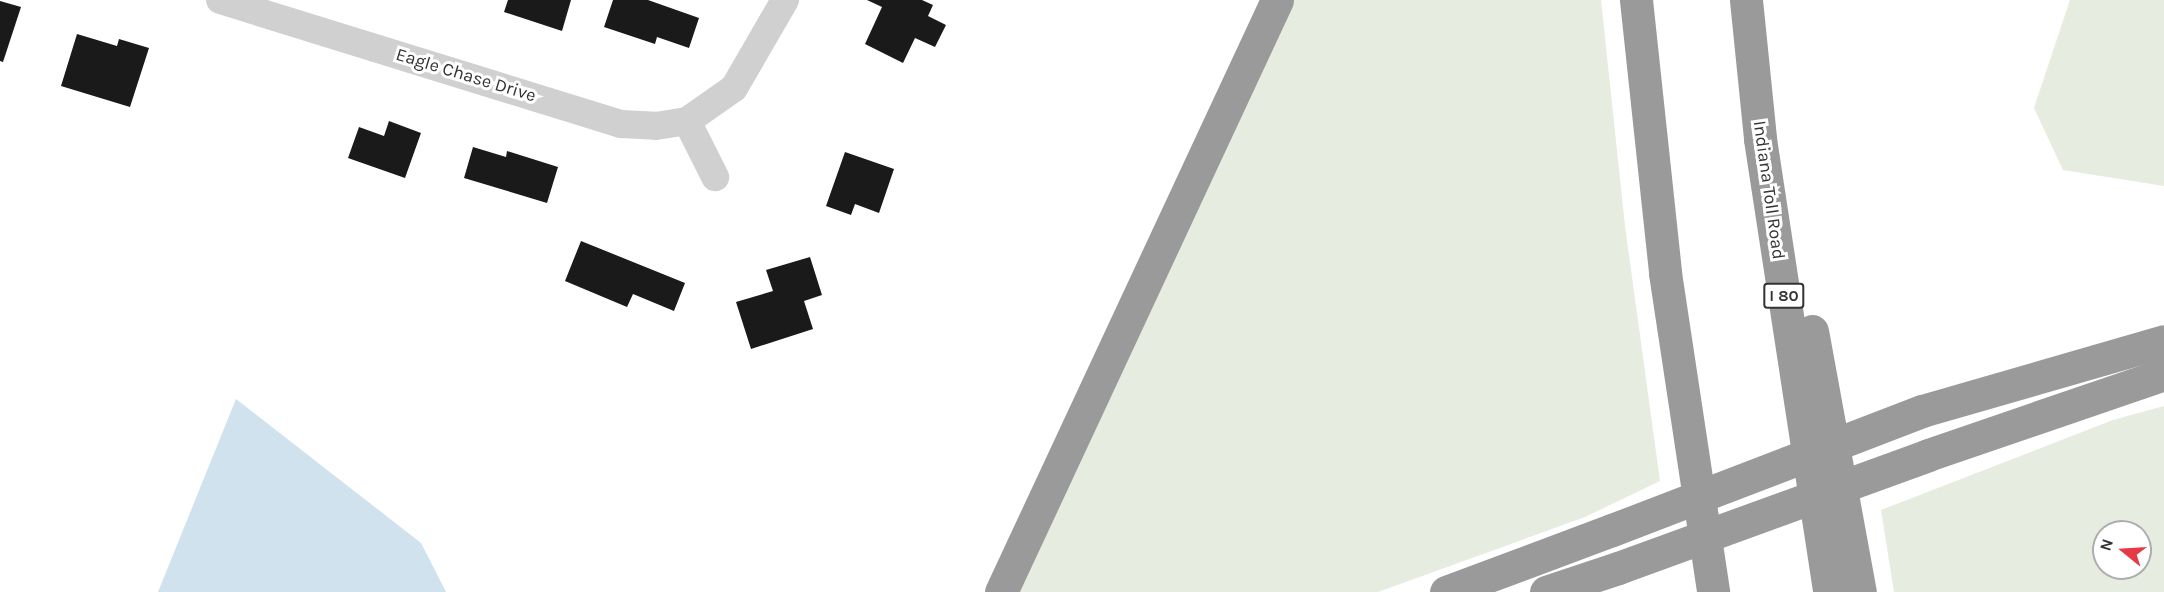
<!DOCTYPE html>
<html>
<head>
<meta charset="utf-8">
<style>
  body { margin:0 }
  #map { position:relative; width:2164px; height:592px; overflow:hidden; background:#fff; font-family:Karla,sans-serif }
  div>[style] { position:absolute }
  .green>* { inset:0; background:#e6ecdf }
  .water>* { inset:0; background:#cfe2ee }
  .building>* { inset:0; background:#1a1a1a }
  .minor>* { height:28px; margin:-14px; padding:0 14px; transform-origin:14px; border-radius:14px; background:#d0d0d0 }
  .motorway>* { height:33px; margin:-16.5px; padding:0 16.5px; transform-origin:16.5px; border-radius:16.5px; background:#9a9a9a }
  .motorway-bridge>* { height:33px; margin:-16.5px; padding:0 16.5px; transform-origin:16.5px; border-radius:16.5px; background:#9a9a9a }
  span { translate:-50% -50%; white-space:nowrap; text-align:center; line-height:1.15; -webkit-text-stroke:6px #fff; paint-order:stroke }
  .shield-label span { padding:2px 4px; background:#fff; border:2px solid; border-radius:4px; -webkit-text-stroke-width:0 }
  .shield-label { font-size:16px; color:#333; font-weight:700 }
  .street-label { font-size:18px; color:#333 }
  .north { position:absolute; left:2092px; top:520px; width:60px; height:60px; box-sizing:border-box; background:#fff; border:2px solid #adadad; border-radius:50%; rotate:288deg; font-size:16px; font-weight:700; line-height:24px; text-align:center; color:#333 }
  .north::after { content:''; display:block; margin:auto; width:21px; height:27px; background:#e63946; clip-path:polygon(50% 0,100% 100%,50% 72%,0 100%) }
</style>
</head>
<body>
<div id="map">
  <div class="green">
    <div style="clip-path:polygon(1294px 0,1601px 0,1625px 226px,1660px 481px,1585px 517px,1378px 592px,1019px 592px)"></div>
    <div style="clip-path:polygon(2070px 0,2164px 0,2164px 186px,2063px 170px,2034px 108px)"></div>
    <div style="clip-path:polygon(evenodd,2164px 406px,2164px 592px,1894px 592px,1881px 510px,2113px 420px,2164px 406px,2104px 532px,2140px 532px,2140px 568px,2104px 568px,2104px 532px)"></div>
  </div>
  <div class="water">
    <div style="clip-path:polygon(236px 399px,421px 543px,446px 592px,158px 592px)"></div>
  </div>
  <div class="building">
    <div style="clip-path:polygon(508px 0,571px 0,562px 31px,504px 12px)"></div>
    <div style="clip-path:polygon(613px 0,648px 0,699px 18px,689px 48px,657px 37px,655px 44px,604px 27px)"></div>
    <div style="clip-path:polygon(867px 0,922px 0,933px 5px,928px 16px,946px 25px,935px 47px,915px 38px,903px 63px,865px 44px,882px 7px)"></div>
    <div style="clip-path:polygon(0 1px,21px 7px,3px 62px,0 61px)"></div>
    <div style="clip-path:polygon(77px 34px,117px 46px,119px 39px,149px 48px,130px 107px,61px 86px)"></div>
    <div style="clip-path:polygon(389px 121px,421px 133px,405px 178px,348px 158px,359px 127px,384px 136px)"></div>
    <div style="clip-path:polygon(473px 147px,506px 157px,507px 151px,558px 167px,547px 203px,464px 178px)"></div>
    <div style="clip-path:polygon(845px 152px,894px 169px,879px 213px,855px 204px,851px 215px,826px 206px)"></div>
    <div style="clip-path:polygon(581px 241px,685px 283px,674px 311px,633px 294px,627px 307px,565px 281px)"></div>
    <div style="clip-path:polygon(810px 257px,822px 295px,804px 301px,813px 329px,751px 349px,736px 302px,773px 291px,766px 270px)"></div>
  </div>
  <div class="minor">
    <div style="left:220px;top:0;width:420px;rotate:17.2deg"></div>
    <div style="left:621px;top:124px;width:35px;rotate:3deg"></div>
    <div style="left:656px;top:126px;width:31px;rotate:-9deg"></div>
    <div style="left:687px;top:121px;width:57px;rotate:-35.1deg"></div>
    <div style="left:734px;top:88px;width:102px;rotate:-59.9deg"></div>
    <div style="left:687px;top:121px;width:63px;rotate:63.4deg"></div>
  </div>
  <div class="motorway">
    <div style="left:1636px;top:0;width:275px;rotate:83.9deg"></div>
    <div style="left:1665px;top:273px;width:323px;rotate:81.4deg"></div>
    <div style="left:1746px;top:0;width:140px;rotate:84.2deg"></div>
    <div style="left:1760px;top:139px;width:458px;rotate:81.3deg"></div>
    <div style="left:1812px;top:331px;width:265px;rotate:79.6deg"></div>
    <div style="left:1922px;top:411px;width:252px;rotate:-16.1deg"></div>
    <div style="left:1928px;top:455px;width:250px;rotate:-18.9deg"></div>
    <div style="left:1001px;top:592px;width:653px;rotate:-65deg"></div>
    <div style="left:1446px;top:592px;width:177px;rotate:-20.5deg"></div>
    <div style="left:1546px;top:592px;width:76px;rotate:-18.4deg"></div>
  </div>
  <div class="motorway-bridge">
    <div style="left:1612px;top:530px;width:332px;rotate:-21deg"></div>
    <div style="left:1618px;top:568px;width:330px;rotate:-20deg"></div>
  </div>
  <div class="shield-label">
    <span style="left:1784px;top:296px">I 80</span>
  </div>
  <div class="street-label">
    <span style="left:466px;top:75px;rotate:17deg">Eagle Chase Drive</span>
    <span style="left:1769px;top:190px;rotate:82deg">Indiana Toll Road</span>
  </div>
  <div class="north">N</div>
</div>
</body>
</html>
